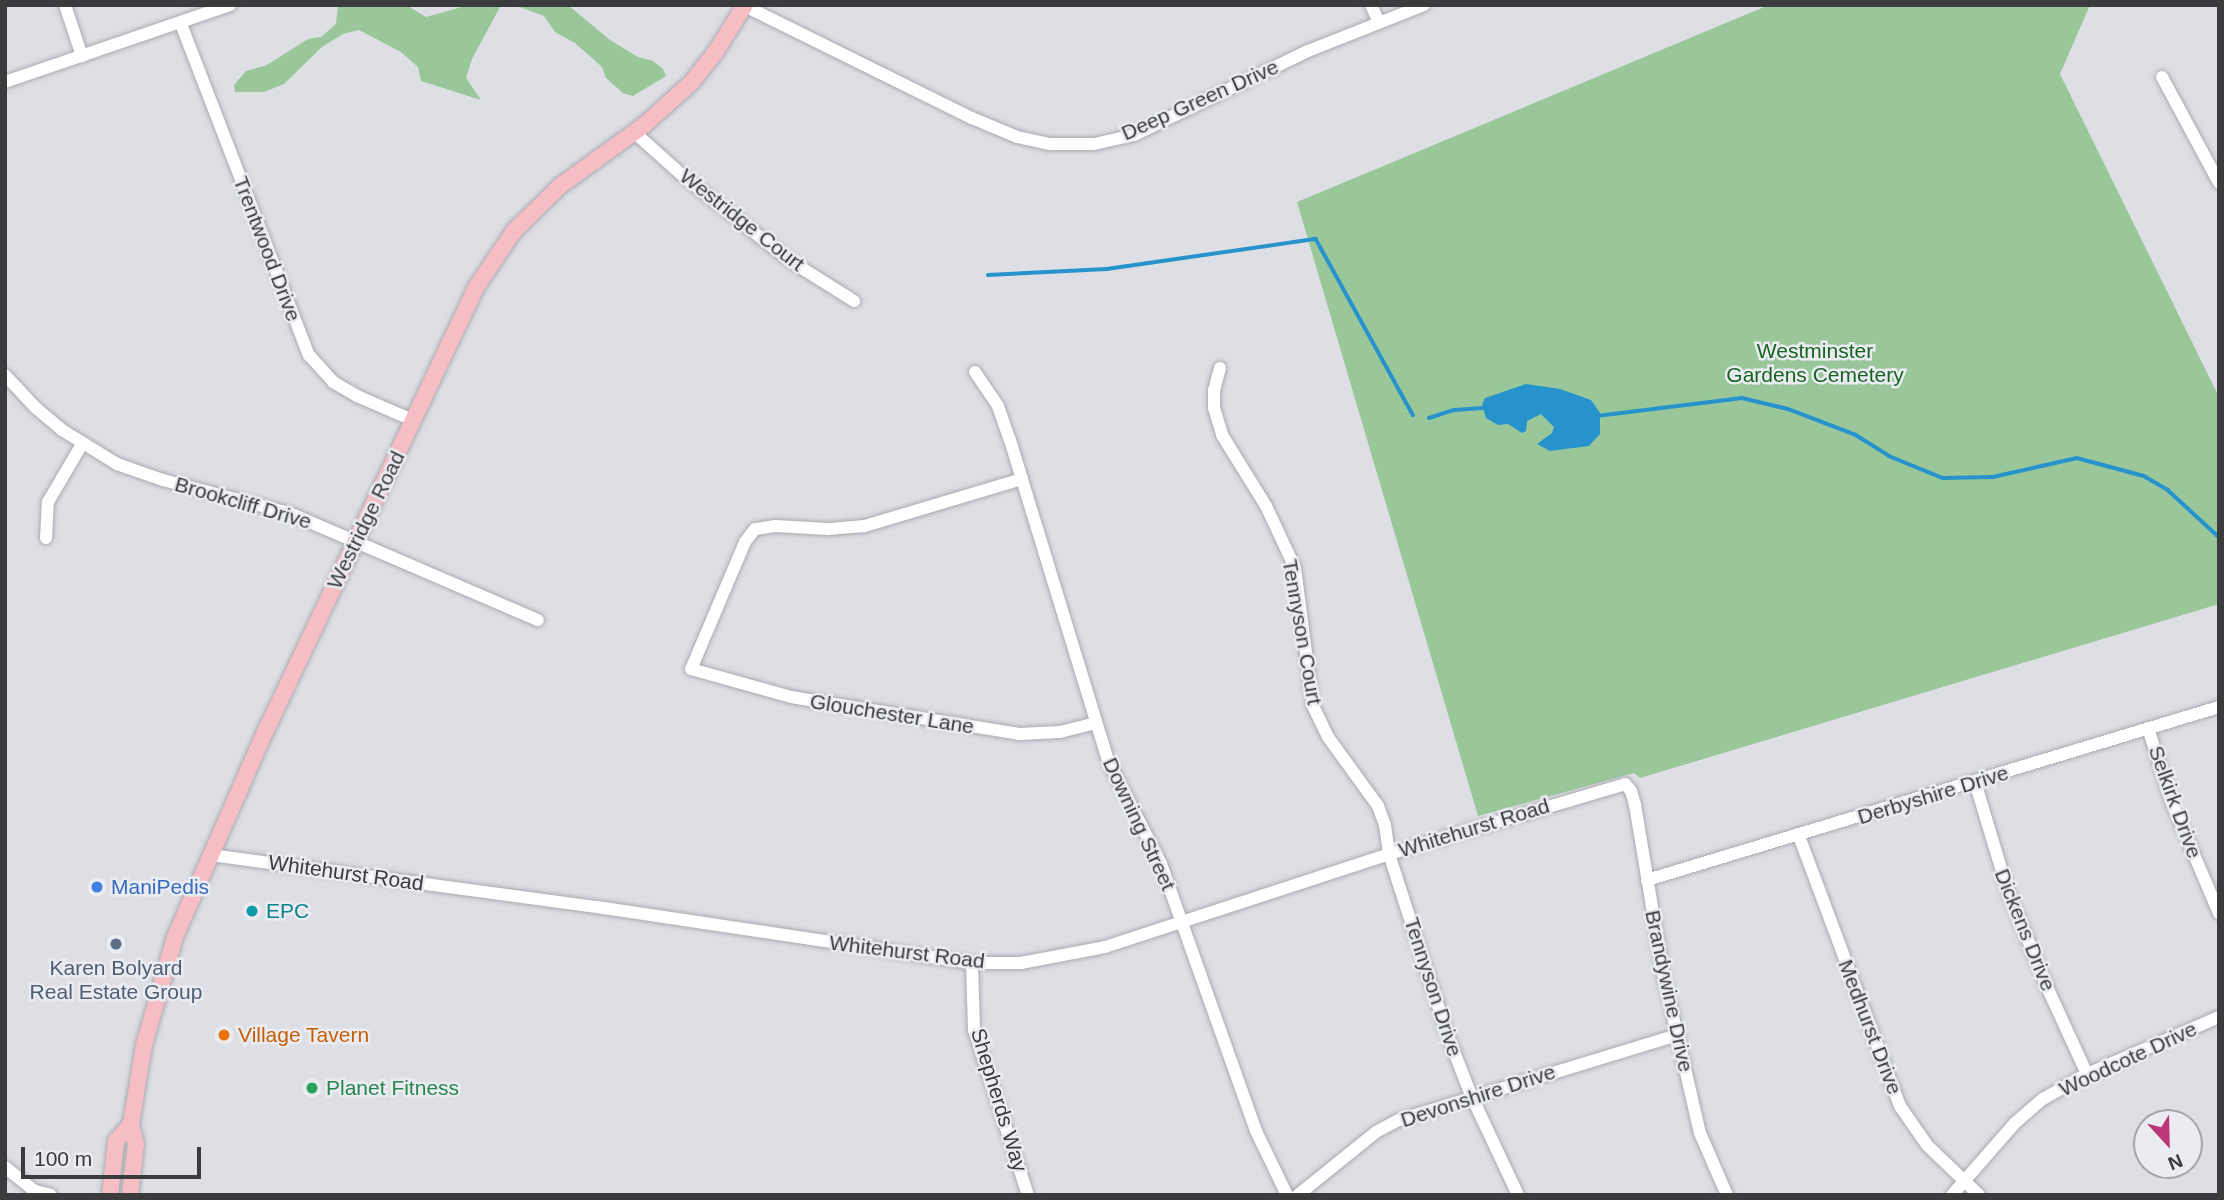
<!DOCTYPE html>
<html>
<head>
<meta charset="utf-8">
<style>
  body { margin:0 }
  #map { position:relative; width:2224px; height:1200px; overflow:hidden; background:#dddfe4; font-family:Arial,sans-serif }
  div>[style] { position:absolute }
  .green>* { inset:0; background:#99c799 }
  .water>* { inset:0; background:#2693cd }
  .stream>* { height:3.5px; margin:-1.75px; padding:0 1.75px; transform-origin:1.75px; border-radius:1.75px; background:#2693cd }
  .roads { filter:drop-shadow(0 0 2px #aaabb0) drop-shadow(0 0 2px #aaabb0) }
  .minor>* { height:12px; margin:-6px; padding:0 6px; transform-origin:6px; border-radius:6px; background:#fff }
  .major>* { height:16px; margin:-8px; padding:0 8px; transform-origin:8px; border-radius:8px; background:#f7bdc5 }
  .dots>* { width:19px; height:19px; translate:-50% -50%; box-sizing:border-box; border:4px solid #eaecf2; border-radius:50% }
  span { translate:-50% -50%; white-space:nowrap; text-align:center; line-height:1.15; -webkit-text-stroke:5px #eaecf2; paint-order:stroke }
  .street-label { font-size:21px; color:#3a3b3d }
  .park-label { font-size:21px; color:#176521 }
  .shop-label { font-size:21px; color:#366cbe }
  .left { translate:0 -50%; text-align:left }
  .culture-label { font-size:21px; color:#0d838f }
  .service-label { font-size:21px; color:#4e5e75 }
  .food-label { font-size:21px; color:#c56008 }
  .leisure-label { font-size:21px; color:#27864d }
  .frame { position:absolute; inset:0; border:7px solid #3a3b3d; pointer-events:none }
  .north { position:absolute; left:2133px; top:1109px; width:70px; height:70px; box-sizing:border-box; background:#eaecf2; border:2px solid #a4a5aa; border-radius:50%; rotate:158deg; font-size:19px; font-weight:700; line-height:28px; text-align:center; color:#3a3b3d }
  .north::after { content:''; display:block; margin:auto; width:24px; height:32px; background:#bc3678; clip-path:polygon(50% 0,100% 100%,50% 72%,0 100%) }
  .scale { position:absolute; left:21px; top:1147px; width:180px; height:32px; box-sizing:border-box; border:4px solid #3a3b3d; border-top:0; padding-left:9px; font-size:21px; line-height:24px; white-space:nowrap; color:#3a3b3d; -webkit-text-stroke:5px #eaecf2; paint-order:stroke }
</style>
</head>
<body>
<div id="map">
  <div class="green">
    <div style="clip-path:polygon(338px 5px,406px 5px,426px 17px,469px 5px,501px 5px,472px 59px,466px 78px,481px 100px,421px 81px,418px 67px,401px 52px,359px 30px,343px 34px,322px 47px,284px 84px,264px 92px,235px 92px,234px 85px,246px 71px,267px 65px,308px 39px,321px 37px,336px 24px)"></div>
    <div style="clip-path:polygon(514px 5px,568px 5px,610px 40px,638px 57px,653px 61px,663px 69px,666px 76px,633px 96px,623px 93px,606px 78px,602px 67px,575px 43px,555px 32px,544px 16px)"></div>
    <div style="clip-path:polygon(1769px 5px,2090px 5px,2060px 74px,2219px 397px,2219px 604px,1640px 778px,1634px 773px,1478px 816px,1297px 202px)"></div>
  </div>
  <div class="water">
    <div style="clip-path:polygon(1526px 384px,1560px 389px,1591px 400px,1600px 413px,1600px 434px,1589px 446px,1550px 451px,1537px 444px,1552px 433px,1554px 427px,1541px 414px,1527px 421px,1526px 431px,1522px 433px,1508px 424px,1498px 425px,1486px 418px,1482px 405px,1485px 398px)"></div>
  </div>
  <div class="stream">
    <div style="left:988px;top:275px;width:119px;rotate:-2.9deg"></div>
    <div style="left:1107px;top:269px;width:211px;rotate:-8.2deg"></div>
    <div style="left:1316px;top:239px;width:201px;rotate:61.1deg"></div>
    <div style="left:1597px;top:416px;width:146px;rotate:-7.1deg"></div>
    <div style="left:1742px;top:398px;width:47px;rotate:13.4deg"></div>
    <div style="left:1788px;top:409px;width:73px;rotate:20.9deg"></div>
    <div style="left:1856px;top:435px;width:39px;rotate:32deg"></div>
    <div style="left:1889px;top:456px;width:58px;rotate:22.2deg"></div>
    <div style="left:1943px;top:478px;width:50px;rotate:-1.1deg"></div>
    <div style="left:1993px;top:477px;width:86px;rotate:-12.7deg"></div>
    <div style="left:2077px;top:458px;width:69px;rotate:15deg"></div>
    <div style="left:2144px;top:476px;width:28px;rotate:30deg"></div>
    <div style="left:2168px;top:490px;width:69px;rotate:42.7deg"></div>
    <div style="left:1429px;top:418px;width:26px;rotate:-18deg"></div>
    <div style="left:1454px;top:410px;width:32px;rotate:-4deg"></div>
  </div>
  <div class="roads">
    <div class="minor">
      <div style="left:65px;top:5px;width:54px;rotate:71.6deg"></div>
      <div style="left:1371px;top:5px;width:19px;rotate:65deg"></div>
      <div style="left:745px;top:6px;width:253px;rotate:26.3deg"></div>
      <div style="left:972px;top:118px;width:49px;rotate:22.9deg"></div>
      <div style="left:1017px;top:137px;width:35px;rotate:12deg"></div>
      <div style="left:1051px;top:144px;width:43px"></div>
      <div style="left:1094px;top:144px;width:41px;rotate:-12.7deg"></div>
      <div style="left:1134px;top:135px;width:193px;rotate:-25.8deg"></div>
      <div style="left:1308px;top:51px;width:125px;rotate:-21.6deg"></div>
      <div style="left:181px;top:24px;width:355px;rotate:68.9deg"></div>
      <div style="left:309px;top:355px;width:36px;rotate:48deg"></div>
      <div style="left:333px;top:382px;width:28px;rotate:30deg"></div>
      <div style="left:357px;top:396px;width:63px;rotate:23.3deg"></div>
      <div style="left:2162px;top:77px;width:120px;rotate:61.7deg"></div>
      <div style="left:5px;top:82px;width:238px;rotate:-18.9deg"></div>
      <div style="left:635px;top:133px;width:66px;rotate:41.9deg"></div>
      <div style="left:684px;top:177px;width:134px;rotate:38.3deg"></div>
      <div style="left:789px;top:260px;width:77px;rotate:32.2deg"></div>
      <div style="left:1220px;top:368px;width:23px;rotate:105deg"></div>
      <div style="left:1214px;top:390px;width:18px;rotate:90deg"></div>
      <div style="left:1214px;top:408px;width:28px;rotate:73deg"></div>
      <div style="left:1222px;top:435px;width:84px;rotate:58.2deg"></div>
      <div style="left:1266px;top:506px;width:68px;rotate:64.9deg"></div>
      <div style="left:1295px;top:568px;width:139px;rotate:82.6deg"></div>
      <div style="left:1313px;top:706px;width:34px;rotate:64deg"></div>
      <div style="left:1328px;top:737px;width:85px;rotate:54.1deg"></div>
      <div style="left:1378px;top:806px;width:20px;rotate:70deg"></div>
      <div style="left:1385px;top:825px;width:29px;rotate:82deg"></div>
      <div style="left:1389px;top:854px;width:186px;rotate:72.1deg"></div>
      <div style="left:1446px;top:1031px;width:69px;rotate:68.7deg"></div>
      <div style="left:1471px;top:1095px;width:110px;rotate:64.8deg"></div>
      <div style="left:975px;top:372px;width:41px;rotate:55.9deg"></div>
      <div style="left:998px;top:406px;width:36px;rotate:71deg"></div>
      <div style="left:1010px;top:440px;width:335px;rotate:73deg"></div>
      <div style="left:1108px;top:760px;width:117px;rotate:63deg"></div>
      <div style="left:1161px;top:864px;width:283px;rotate:70.4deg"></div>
      <div style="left:1256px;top:1131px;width:71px;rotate:64.2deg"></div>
      <div style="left:5px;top:375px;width:45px;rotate:46.8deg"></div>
      <div style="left:36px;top:408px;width:34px;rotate:40deg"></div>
      <div style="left:62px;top:430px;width:65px;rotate:31.7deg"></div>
      <div style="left:117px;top:464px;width:49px;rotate:19.2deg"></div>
      <div style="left:163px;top:480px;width:130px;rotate:14.7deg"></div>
      <div style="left:289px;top:513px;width:271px;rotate:23.3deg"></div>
      <div style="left:1022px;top:479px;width:165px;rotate:163.4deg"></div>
      <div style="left:864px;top:526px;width:36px;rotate:175deg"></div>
      <div style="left:828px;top:529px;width:53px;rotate:-176.8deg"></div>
      <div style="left:775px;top:526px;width:20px;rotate:171deg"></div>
      <div style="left:755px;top:529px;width:16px;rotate:128deg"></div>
      <div style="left:745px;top:542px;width:138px;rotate:113deg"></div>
      <div style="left:691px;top:669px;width:104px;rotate:15.6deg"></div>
      <div style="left:791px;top:697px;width:231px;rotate:9.2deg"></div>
      <div style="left:1019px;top:734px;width:41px;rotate:-2.8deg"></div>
      <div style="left:1060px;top:732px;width:36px;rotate:-14deg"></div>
      <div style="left:46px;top:538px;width:36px;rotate:-87deg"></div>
      <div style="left:48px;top:502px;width:67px;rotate:-59.6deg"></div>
      <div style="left:2148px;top:728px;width:79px;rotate:72.3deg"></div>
      <div style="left:2172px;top:803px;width:120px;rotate:66.9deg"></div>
      <div style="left:1975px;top:782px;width:114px;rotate:73.2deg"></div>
      <div style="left:2008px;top:891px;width:104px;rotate:67.9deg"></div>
      <div style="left:2047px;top:987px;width:96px;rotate:65.3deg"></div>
      <div style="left:1799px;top:836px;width:288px;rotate:69.5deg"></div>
      <div style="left:1900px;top:1106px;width:47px;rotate:55.3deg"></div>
      <div style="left:1927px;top:1145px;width:72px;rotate:43.9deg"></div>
      <div style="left:211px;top:855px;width:389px;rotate:7.7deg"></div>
      <div style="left:597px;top:907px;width:379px;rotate:8.5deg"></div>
      <div style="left:972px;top:963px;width:49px"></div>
      <div style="left:1021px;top:963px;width:86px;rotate:-10.8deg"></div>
      <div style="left:1105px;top:947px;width:299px;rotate:-18.1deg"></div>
      <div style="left:1389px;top:854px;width:246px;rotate:-16.5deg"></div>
      <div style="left:1625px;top:784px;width:9px;rotate:49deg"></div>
      <div style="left:1631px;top:791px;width:15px;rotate:74deg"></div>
      <div style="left:1635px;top:805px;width:170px;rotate:80.5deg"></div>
      <div style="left:1663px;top:973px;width:164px;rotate:77deg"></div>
      <div style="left:1700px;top:1133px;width:68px;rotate:66.5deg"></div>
      <div style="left:1647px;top:880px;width:598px;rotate:-16.83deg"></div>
      <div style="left:972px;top:963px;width:67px;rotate:88.3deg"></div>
      <div style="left:974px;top:1030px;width:174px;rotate:71.9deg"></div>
      <div style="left:5px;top:1167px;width:38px;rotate:39deg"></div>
      <div style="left:35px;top:1191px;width:16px;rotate:14deg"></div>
      <div style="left:1298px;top:1195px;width:100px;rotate:-38.9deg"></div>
      <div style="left:1376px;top:1132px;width:26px;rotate:-28deg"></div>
      <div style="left:1399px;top:1120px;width:291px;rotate:-17deg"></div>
      <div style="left:1952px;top:1195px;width:96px;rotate:-48.8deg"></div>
      <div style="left:2015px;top:1123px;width:37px;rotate:-41deg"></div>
      <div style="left:2043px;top:1099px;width:51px;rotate:-29.6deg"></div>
      <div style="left:2087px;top:1074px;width:144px;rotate:-23.4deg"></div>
    </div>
    <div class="major">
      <div style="left:110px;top:1195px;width:54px;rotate:-83.7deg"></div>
      <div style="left:116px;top:1141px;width:23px;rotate:-49deg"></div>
      <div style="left:130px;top:1195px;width:51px;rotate:-83.3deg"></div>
      <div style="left:136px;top:1144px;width:21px;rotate:-104deg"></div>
      <div style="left:131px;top:1124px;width:80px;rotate:-80.7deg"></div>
      <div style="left:144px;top:1045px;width:112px;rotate:-74deg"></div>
      <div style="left:175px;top:937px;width:226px;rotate:-66.3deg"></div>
      <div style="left:266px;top:730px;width:488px;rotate:-64.6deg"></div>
      <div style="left:475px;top:289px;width:70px;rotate:-56.1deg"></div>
      <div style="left:514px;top:231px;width:64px;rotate:-44.4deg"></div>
      <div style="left:560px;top:186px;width:102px;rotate:-35.9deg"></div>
      <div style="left:643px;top:126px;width:66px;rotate:-41.9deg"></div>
      <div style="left:692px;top:82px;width:37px;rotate:-52deg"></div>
      <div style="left:715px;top:53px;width:57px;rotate:-58deg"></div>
    </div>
  </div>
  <div class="dots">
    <div style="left:97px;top:887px;background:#3f7fe0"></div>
    <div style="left:252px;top:911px;background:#0f9aa8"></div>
    <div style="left:116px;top:944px;background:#5c6f8a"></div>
    <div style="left:224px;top:1035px;background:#e8710a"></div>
    <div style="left:312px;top:1088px;background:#2e9e5b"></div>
  </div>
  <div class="street-label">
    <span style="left:1200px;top:100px;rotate:-24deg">Deep Green Drive</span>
    <span style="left:742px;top:220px;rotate:38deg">Westridge Court</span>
    <span style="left:267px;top:249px;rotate:69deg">Trentwood Drive</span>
    <span style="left:243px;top:503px;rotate:16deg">Brookcliff Drive</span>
    <span style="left:366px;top:520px;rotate:-64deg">Westridge Road</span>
    <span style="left:1302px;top:632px;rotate:80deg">Tennyson Court</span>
    <span style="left:892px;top:714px;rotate:9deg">Glouchester Lane</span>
    <span style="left:1933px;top:795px;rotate:-17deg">Derbyshire Drive</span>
    <span style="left:2175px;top:802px;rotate:70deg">Selkirk Drive</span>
    <span style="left:1139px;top:824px;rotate:65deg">Downing Street</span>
    <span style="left:1474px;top:828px;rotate:-17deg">Whitehurst Road</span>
    <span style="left:346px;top:873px;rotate:8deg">Whitehurst Road</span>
    <span style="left:2025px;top:930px;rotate:68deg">Dickens Drive</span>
    <span style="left:907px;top:952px;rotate:7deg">Whitehurst Road</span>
    <span style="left:1433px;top:987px;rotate:72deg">Tennyson Drive</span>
    <span style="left:1669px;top:991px;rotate:78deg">Brandywine Drive</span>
    <span style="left:1870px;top:1027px;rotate:69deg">Medhurst Drive</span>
    <span style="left:2128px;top:1059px;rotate:-25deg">Woodcote Drive</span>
    <span style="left:1478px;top:1096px;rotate:-18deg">Devonshire Drive</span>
    <span style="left:999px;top:1100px;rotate:73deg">Shepherds Way</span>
  </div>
  <div class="park-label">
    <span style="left:1815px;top:363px">Westminster<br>Gardens Cemetery</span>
  </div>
  <div class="shop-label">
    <span class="left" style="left:111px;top:887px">ManiPedis</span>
  </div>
  <div class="culture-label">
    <span class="left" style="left:266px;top:911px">EPC</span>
  </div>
  <div class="service-label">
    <span style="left:116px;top:980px">Karen Bolyard<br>Real Estate Group</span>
  </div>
  <div class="food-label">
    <span class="left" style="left:238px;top:1035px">Village Tavern</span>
  </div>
  <div class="leisure-label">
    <span class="left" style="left:326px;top:1088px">Planet Fitness</span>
  </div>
  <div class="frame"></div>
  <div class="north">N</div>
  <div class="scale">100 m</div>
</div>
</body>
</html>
